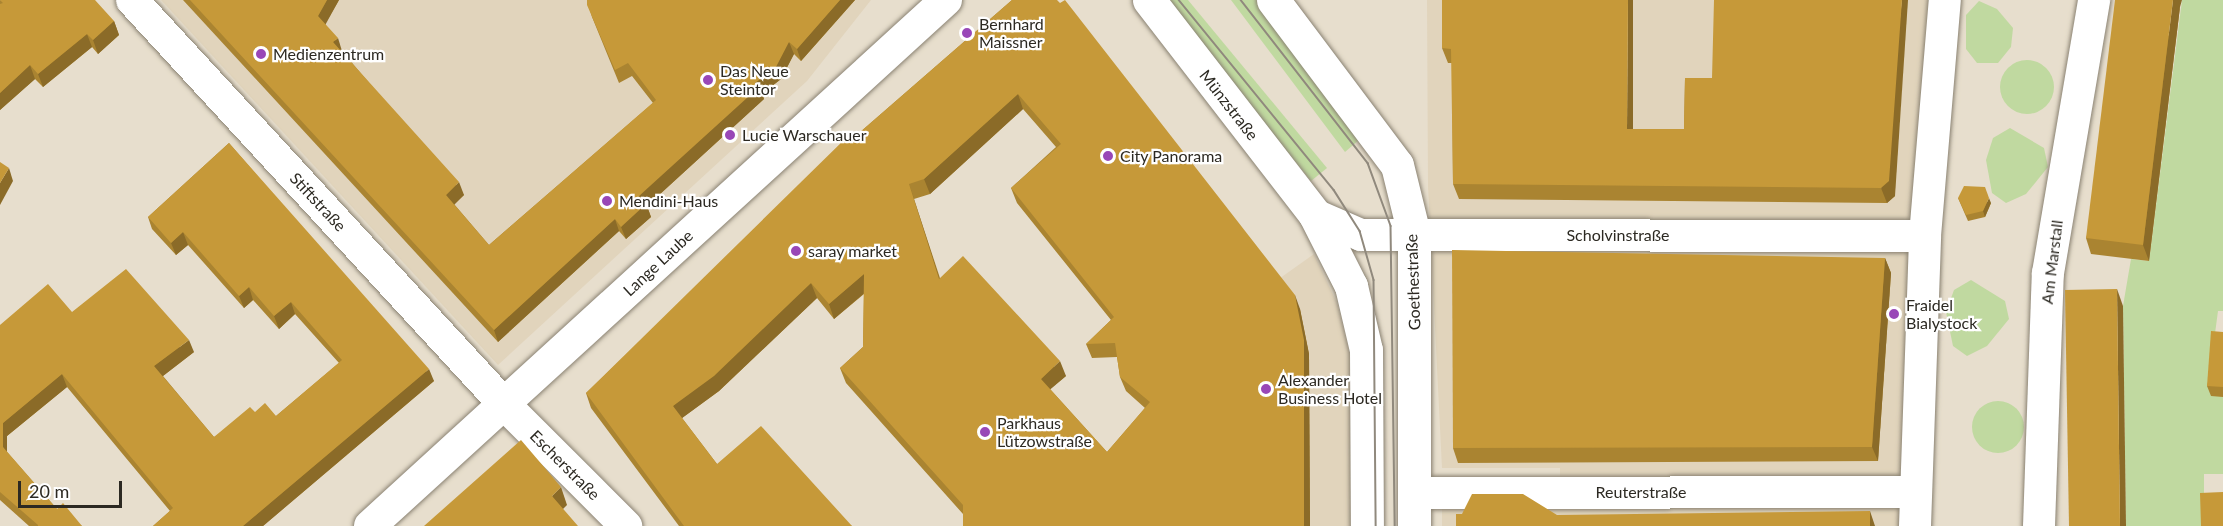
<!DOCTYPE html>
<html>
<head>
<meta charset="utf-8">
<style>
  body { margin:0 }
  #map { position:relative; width:2223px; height:526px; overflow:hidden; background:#e7decd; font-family:Lato,sans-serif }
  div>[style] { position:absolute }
  .built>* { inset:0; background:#e1d4bc }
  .green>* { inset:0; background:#c0d9a0 }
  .round { border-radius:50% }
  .roads { filter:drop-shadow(0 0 2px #8a8272) drop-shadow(0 0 2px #8a8272) }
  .minor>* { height:32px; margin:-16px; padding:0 16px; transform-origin:16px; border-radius:16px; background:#fff }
  .tertiary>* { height:33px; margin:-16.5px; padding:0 16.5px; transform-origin:16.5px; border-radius:16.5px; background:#fff }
  .tram>* { height:1.5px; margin:-0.75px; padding:0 0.75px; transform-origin:0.75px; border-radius:0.75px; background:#90897d }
  .wall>* { inset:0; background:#aa8431 }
  .shaded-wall>* { inset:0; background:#8b6b28 }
  .building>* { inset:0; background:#c69939 }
  .dots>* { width:16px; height:16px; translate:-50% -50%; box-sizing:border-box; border:3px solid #fff; border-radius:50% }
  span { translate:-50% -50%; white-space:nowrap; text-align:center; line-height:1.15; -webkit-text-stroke:4.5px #fff; paint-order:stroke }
  .poi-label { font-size:16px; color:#2c2922 }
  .left { translate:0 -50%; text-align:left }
  .street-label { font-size:16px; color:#2c2922 }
  .scale { position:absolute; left:18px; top:481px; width:104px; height:27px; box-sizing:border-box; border:3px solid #2c2922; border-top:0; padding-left:8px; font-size:18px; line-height:21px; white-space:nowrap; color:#2c2922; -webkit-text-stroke:4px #fff; paint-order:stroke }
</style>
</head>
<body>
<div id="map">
  <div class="built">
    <div style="clip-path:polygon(161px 0,871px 0,807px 81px,498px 365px)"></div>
    <div style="clip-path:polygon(1427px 0,1945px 0,1915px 526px,1442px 526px,1442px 504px,1560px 508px,1560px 468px,1442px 468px,1428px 186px)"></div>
    <div style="clip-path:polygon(1314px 254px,1337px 303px,1351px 359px,1351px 526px,1225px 526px,1204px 332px)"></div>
  </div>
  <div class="green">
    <div style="clip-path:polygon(1165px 0,1188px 0,1327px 168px,1311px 181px)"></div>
    <div style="clip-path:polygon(1231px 0,1256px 0,1359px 140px,1345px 152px)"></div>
    <div style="clip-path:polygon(2182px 0,2223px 0,2223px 311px,2218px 311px,2214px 341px,2223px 397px,2223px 474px,2204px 474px,2204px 526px,2126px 526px,2123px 306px,2131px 259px,2149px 261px)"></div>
    <div style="clip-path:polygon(1979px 1px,1997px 9px,2013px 28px,2011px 47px,1998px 63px,1977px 63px,1966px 49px,1966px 15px)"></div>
    <div class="round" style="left:2000px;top:60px;width:54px;height:54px"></div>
    <div style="clip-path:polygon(2010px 128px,2044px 148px,2048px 167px,2026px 194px,2006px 203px,1992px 193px,1986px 160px,1993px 138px)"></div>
    <div style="clip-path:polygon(1971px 280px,2005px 301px,2009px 319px,1987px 346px,1967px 356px,1953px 346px,1946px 312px,1954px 290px)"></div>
    <div class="round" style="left:1972px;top:401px;width:52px;height:52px"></div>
  </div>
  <div class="roads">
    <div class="minor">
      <div style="left:132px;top:0;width:549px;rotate:47.36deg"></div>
      <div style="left:504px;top:404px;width:173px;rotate:45deg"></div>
      <div style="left:1315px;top:215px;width:50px;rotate:23.5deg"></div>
      <div style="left:1361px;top:235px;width:564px;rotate:0.1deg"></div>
      <div style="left:1414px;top:493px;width:502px;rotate:-0.11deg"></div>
      <div style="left:370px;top:526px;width:780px;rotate:-42.4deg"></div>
      <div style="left:1915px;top:526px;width:290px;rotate:-88deg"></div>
      <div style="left:1925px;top:236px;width:237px;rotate:-85.2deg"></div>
      <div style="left:2039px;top:526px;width:253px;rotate:-88deg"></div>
      <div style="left:2048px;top:273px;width:277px;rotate:-80.4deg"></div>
    </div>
    <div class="tertiary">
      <div style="left:1149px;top:0;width:272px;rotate:52.3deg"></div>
      <div style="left:1315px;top:215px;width:80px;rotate:63.1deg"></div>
      <div style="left:1351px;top:286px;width:66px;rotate:76.8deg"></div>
      <div style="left:1366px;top:350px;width:176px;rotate:89.7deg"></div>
      <div style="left:1273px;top:0;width:206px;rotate:53.1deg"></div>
      <div style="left:1397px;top:165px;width:71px;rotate:76.2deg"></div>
      <div style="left:1414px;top:234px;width:292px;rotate:90deg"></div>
    </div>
  </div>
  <div class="tram">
    <div style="left:1179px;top:0;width:245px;rotate:50.8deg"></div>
    <div style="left:1334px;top:190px;width:49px;rotate:57.6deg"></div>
    <div style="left:1360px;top:231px;width:51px;rotate:74.1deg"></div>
    <div style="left:1374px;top:280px;width:246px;rotate:89.5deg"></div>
    <div style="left:1241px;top:0;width:207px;rotate:52.1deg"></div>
    <div style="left:1368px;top:163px;width:67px;rotate:69.9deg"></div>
    <div style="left:1391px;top:226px;width:300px;rotate:89.2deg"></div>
  </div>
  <div class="wall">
    <div style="clip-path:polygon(0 0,114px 21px,119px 35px,98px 54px,92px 47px,43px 87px,35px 79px,0 110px)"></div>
    <div style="clip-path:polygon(183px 0,339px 0,325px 24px,342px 51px,464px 195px,454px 204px,489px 245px,653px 103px,632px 76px,619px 83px,592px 17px,587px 0,855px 0,801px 61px,794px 54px,781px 79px,762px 94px,764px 99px,647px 206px,651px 217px,626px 239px,619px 231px,498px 342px)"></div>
    <div style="clip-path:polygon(evenodd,1012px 0,1300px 309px,1309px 354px,1310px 526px,963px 526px,963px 514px,846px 383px,840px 368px,863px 347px,864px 294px,834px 319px,817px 298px,719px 391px,682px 418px,717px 464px,852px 526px,679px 526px,591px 408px,586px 393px,851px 140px,1012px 0,1023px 109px,1056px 147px,1011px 188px,1017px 203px,1111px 320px,1086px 344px,1092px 358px,1117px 357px,1120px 377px,1126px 391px,1145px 408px,1107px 452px,1050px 389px,1066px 376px,940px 278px,914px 199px,930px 194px,1023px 109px)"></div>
    <div style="clip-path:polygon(1442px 0,1633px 129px,1684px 129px,1685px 78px,1895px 196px,1887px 203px,1459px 199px,1453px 184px,1452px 63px,1448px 63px,1442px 48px)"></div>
    <div style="clip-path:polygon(2180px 7px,2149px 261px,2091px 254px,2086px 238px)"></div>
    <div style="clip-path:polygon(229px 143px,434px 381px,263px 526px,153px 526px,170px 511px,67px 387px,7px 436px,7px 452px,57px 509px,82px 526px,29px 526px,0 500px,0 325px,72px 312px,194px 352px,163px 376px,214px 437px,255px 412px,276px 416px,339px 363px,295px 314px,279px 329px,253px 300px,244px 308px,188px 245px,176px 255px,152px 229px,148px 217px)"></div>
    <div style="clip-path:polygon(1958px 198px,1991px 203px,1985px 217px,1968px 221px)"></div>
    <div style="clip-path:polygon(1885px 258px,1891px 273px,1878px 461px,1458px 463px,1453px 448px)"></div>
    <div style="clip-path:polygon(2223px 332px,2223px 397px,2211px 396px,2207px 386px)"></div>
  </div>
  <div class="shaded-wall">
    <div style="clip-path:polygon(327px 0,339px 0,323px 29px,318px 16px)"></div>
    <div style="clip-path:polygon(840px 0,855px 0,801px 61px,797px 49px)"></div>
    <div style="clip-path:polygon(1628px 0,1633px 0,1633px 144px,1627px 129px)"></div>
    <div style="clip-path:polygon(1902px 0,1908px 0,1895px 196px,1887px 203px,1881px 188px)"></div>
    <div style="clip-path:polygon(2173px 0,2182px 0,2180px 7px,2149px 261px,2143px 245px)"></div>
    <div style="clip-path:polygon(114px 21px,119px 35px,98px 54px,93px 40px)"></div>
    <div style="clip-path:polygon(87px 34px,92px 47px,43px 87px,38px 74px)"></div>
    <div style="clip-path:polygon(338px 38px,342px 51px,338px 54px,333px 42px)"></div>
    <div style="clip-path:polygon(789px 42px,794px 54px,781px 79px,762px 94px,764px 99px,647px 206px,651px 217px,626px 239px,621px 227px,639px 196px)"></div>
    <div style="clip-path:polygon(30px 65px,35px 79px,0 110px,0 93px)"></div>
    <div style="clip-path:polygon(1018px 94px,1023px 109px,930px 194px,924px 179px)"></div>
    <div style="clip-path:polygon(9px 168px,13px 181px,0 205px,0 183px)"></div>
    <div style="clip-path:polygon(459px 182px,464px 195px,451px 208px,446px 195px)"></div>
    <div style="clip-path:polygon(909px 184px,914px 199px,944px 293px,939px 279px)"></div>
    <div style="clip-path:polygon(1989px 198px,1991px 203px,1985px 217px,1983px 211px)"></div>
    <div style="clip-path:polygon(615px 219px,619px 231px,498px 342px,494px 330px)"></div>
    <div style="clip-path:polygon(183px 232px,188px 245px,176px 255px,171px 243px)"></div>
    <div style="clip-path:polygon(1885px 258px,1891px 273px,1878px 461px,1872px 447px)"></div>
    <div style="clip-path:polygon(864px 274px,869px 289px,834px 319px,829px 304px)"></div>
    <div style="clip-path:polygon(811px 283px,817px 298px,719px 391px,678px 421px,673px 406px)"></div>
    <div style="clip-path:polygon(249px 287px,253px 300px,244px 308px,239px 296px)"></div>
    <div style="clip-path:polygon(2117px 289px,2123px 306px,2126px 526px,2120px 526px)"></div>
    <div style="clip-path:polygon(1295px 295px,1300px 309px,1309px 354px,1310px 526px,1304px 526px)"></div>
    <div style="clip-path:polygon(291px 302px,295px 314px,279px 329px,274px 316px)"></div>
    <div style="clip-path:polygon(189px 340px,194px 352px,159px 379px,154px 366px)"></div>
    <div style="clip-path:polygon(1060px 361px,1066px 376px,1046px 393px,1041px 379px)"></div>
    <div style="clip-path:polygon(429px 369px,434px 381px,263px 526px,243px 526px)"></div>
    <div style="clip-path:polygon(62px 374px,67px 387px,7px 436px,7px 459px,3px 447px,3px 423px)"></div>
    <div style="clip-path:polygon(561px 487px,567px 505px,558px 514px,552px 496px)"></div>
    <div style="clip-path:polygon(1870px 511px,1875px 526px,1870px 526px)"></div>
  </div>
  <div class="building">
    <div style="clip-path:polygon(0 0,95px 0,114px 21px,93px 40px,87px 34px,38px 74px,30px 65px,0 93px,0 4px,3px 3px)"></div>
    <div style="clip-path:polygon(190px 0,327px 0,318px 16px,338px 38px,333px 42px,459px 182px,446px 195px,489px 245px,656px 100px,628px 63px,615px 70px,587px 5px,587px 0,840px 0,797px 49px,789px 42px,776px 67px,755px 83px,759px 87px,639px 196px,646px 204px,621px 227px,615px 219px,494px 330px)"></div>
    <div style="clip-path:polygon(evenodd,1012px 0,1057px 0,1060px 3px,1065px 0,1295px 295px,1304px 340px,1304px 526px,963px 526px,963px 505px,840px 368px,863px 347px,864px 274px,829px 304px,811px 283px,714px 376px,673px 406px,717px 464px,761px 426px,852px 526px,684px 526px,586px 393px,847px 137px,851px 140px,1012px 0,1018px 94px,1061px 144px,1011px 188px,1114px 317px,1086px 344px,1115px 343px,1120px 377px,1150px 402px,1107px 452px,1041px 379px,1060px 361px,963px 256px,939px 279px,909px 184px,924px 179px,1018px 94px)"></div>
    <div style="clip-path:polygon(1442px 0,1628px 0,1627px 129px,1684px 129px,1685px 78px,1712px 78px,1714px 0,1902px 0,1889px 181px,1881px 188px,1453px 184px,1451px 49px,1442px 48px)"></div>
    <div style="clip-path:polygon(2115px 0,2173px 0,2143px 245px,2086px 238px)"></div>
    <div style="clip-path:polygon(229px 143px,429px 369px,243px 526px,153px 526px,173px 508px,62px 374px,3px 423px,3px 447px,57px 509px,63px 503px,82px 526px,38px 526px,38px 525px,0 492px,0 325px,48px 284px,72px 312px,126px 269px,189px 340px,154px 366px,214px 437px,250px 407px,255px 412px,265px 403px,276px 416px,342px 360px,291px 302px,274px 316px,249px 287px,239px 296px,183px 232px,171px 243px,148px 217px)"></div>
    <div style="clip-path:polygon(0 162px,9px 168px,0 183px)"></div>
    <div style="clip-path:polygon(1964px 186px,1985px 187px,1989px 198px,1983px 211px,1966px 215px,1958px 198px)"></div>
    <div style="clip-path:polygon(1452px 250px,1885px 258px,1872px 447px,1453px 448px)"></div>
    <div style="clip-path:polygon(2117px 289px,2120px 526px,2069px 526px,2065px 290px)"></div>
    <div style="clip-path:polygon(2211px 331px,2223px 332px,2223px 387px,2207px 386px)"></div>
    <div style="clip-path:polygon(521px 440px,561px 487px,552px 496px,578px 526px,424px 526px)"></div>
    <div style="clip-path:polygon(2223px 492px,2223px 526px,2201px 526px,2200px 493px)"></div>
    <div style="clip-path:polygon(1472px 494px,1523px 494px,1557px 515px,1870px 511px,1870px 526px,1456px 526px,1456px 514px,1462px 514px)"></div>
  </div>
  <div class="dots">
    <div style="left:967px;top:33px;background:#9947b7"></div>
    <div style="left:261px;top:54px;background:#9947b7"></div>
    <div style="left:708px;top:80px;background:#9947b7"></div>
    <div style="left:730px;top:135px;background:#9947b7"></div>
    <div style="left:1108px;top:156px;background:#9947b7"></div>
    <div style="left:607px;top:201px;background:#9947b7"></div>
    <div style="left:796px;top:251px;background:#9947b7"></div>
    <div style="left:1894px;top:314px;background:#9947b7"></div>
    <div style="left:1266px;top:389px;background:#9947b7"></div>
    <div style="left:985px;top:432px;background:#9947b7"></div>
  </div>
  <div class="poi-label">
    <span class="left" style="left:979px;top:33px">Bernhard<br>Maissner</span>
    <span class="left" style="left:273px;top:54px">Medienzentrum</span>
    <span class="left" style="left:720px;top:80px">Das Neue<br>Steintor</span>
    <span class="left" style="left:742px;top:135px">Lucie Warschauer</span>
    <span class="left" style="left:1120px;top:156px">City Panorama</span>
    <span class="left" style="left:619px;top:201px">Mendini-Haus</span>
    <span class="left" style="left:808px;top:251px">saray market</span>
    <span class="left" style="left:1906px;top:314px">Fraidel<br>Bialystock</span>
    <span class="left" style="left:1278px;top:389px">Alexander<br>Business Hotel</span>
    <span class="left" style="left:997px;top:432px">Parkhaus<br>Lützowstraße</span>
  </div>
  <div class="street-label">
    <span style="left:1229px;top:105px;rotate:52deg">Münzstraße</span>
    <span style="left:318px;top:202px;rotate:47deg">Stiftstraße</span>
    <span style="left:1618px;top:235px">Scholvinstraße</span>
    <span style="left:2052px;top:262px;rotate:-83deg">Am Marstall</span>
    <span style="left:658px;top:263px;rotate:-43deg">Lange Laube</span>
    <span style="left:1413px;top:282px;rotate:-92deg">Goethestraße</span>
    <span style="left:565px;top:465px;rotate:45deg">Escherstraße</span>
    <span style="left:1641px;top:492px">Reuterstraße</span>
  </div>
  <div class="scale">20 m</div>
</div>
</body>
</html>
